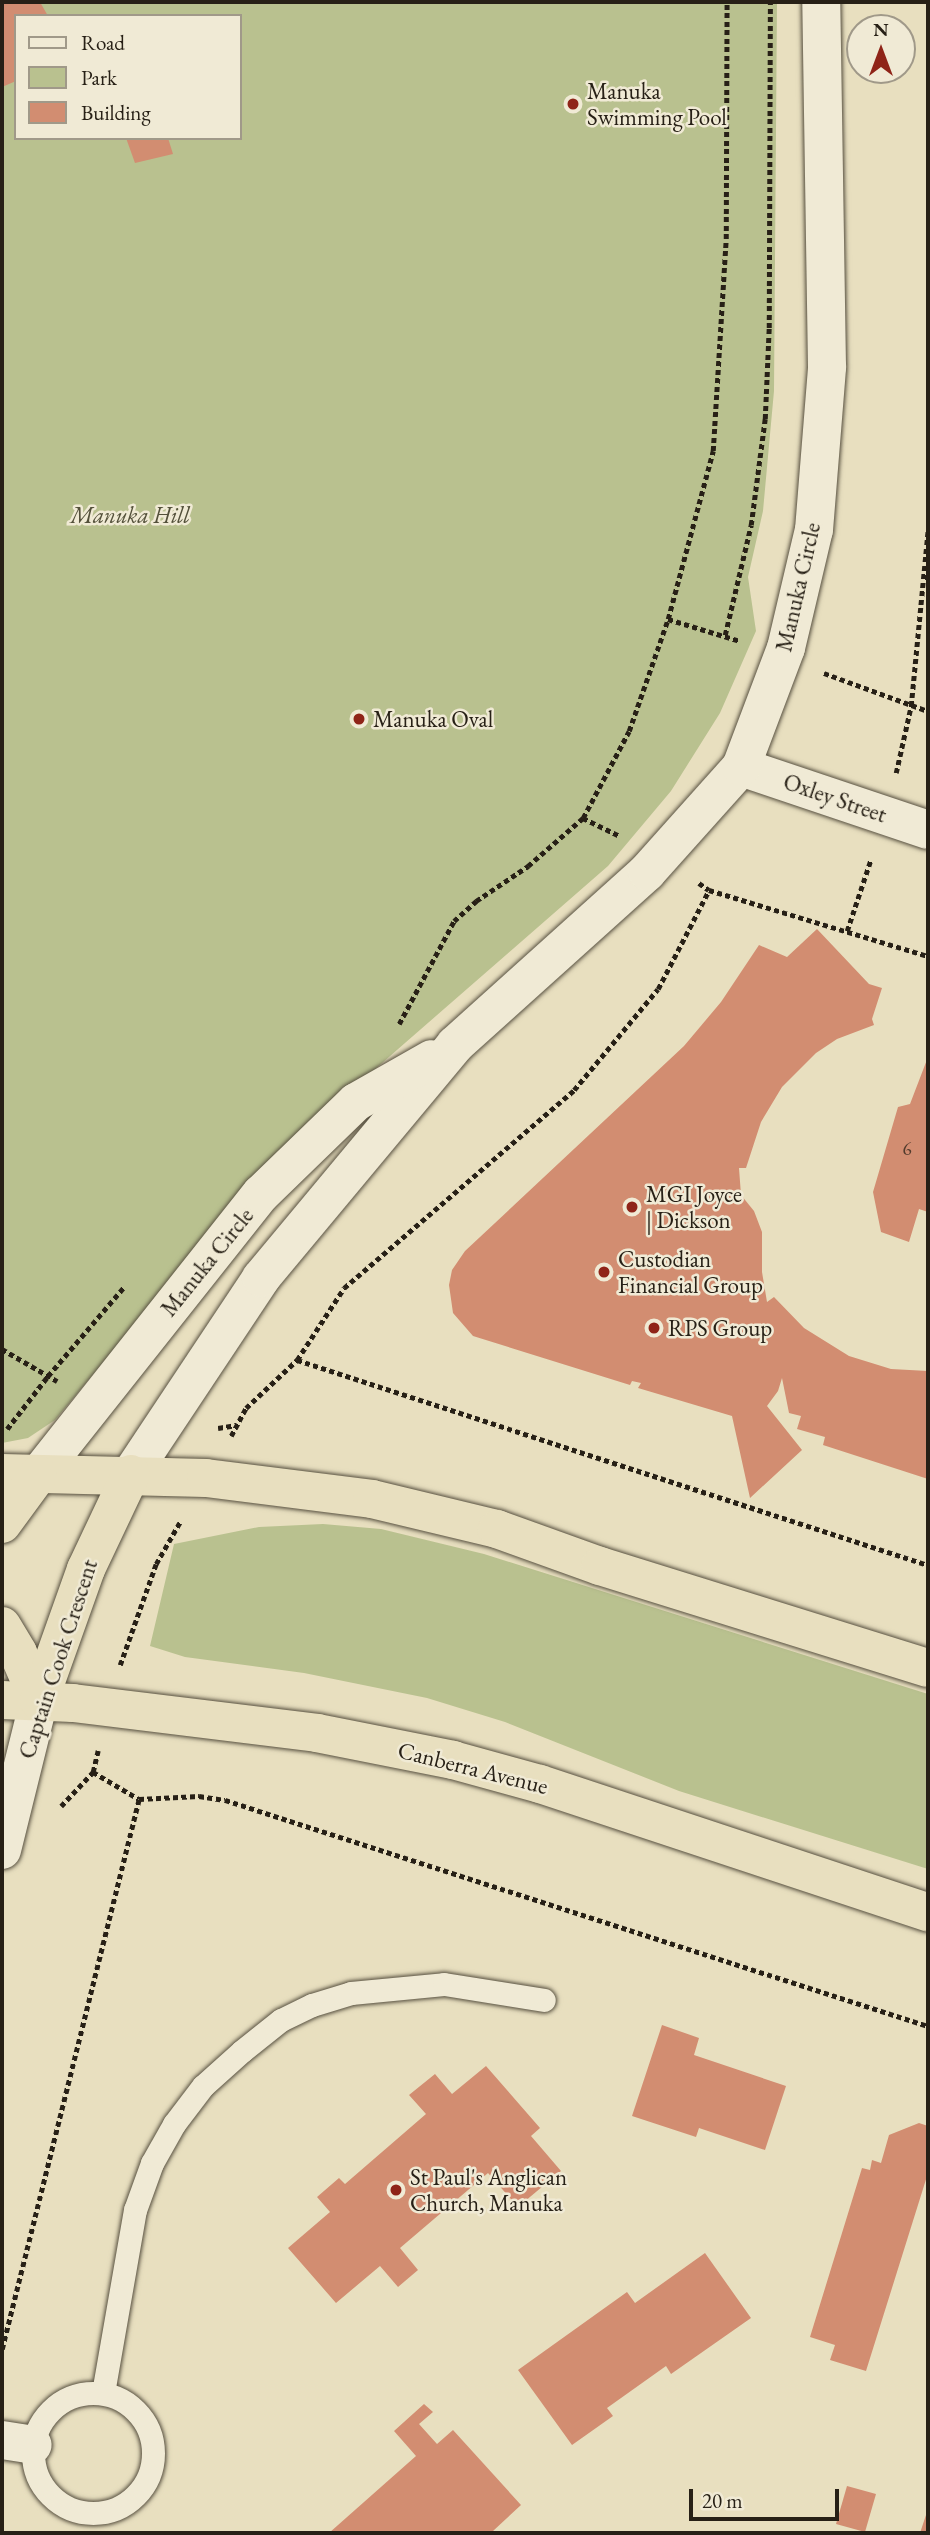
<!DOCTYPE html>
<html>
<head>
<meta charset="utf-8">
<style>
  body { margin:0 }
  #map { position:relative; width:930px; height:2535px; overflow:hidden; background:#e8dfbf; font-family:"EB Garamond",serif }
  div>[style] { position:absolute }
  .green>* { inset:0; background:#b9c18f }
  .building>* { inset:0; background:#d28d71 }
  .path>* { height:4.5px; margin-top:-2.25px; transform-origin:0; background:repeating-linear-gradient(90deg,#272016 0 5px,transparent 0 8.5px) }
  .roads { filter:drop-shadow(0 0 2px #575040) drop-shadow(0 0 2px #575040) }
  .lane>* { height:23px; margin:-11.5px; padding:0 11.5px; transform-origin:11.5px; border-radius:11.5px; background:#f0ead5 }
  .lane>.ring { margin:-11.5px; padding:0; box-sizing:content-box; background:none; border:23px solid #f0ead5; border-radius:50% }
  .street>* { height:38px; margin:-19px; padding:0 19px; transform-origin:19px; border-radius:19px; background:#f0ead5 }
  .secondary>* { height:38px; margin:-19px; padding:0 19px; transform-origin:19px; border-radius:19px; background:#f0ead5 }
  .highway>* { height:38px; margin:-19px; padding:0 19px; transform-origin:19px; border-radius:19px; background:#e8dfbf }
  .dots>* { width:19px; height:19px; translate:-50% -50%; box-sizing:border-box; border:4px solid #f0ead5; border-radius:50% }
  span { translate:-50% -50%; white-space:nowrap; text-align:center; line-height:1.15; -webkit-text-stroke:5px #f0ead5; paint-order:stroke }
  .number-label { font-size:19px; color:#523b2d }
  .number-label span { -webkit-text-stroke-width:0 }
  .poi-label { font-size:23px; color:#272016 }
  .left { translate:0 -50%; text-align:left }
  .park-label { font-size:23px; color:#53503a; font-style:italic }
  .street-label { font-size:23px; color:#272016 }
  .frame { position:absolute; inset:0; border:4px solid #272016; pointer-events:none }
  .legend { position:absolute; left:14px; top:14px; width:228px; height:126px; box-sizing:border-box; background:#f0ead5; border:2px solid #a09989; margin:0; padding:9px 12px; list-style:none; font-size:21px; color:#272016 }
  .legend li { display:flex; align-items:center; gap:14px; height:35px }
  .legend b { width:35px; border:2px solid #a09989 }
  .north { position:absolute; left:846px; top:14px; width:70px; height:70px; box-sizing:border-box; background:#f0ead5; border:2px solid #a09989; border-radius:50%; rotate:0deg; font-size:19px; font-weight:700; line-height:28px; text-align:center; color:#272016 }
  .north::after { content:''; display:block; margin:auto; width:24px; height:32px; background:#8f2418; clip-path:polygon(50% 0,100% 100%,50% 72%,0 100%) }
  .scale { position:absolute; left:689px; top:2489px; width:150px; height:32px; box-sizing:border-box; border:4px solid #272016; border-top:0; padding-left:9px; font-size:21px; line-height:24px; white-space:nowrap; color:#272016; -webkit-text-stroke:5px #f0ead5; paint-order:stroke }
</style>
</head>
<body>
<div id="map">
  <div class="green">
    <div style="clip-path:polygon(evenodd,2px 2px,777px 2px,774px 391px,763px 511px,748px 577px,756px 631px,720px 713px,671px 791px,608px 866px,327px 1111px,217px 1226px,55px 1420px,28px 1438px,2px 1443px,2px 2px,16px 16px,240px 16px,240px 138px,16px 138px,16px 16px)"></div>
    <div style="clip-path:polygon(323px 1524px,381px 1529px,484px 1554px,928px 1694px,928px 1869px,679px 1791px,505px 1722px,427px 1698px,304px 1673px,185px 1657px,150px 1646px,174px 1544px,259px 1527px)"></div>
  </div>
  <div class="building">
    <div style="clip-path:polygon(2px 2px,40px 2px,48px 16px,16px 16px,16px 81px,2px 87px)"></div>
    <div style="clip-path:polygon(126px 138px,168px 138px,173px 154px,135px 163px)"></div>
    <div style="clip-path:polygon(817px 929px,869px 984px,882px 988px,872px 1019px,874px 1025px,837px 1039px,816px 1053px,782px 1087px,761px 1122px,746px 1168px,739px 1168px,741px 1195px,754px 1211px,762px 1232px,762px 1272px,767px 1302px,774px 1297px,804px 1328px,849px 1356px,891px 1369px,928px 1371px,928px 1479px,823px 1445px,825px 1437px,797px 1429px,801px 1416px,789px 1413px,782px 1378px,778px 1391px,767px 1406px,802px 1450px,750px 1498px,732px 1416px,638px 1388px,641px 1383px,632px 1381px,630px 1385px,473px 1336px,453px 1313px,449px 1285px,452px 1270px,465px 1251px,684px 1046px,721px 1002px,759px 945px,787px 957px)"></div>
    <div style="clip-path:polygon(928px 1057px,928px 1212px,919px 1209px,909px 1242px,881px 1232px,873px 1192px,898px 1107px,910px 1104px)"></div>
    <div style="clip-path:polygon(662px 2025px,699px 2038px,694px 2055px,786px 2086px,765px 2150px,699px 2128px,696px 2137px,632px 2116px)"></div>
    <div style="clip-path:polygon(486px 2066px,540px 2128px,531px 2136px,561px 2171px,518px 2207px,488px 2173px,400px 2248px,418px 2270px,398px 2287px,380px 2266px,336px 2303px,288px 2248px,330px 2212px,317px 2197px,339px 2178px,345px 2184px,426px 2114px,409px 2095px,435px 2074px,452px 2094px)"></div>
    <div style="clip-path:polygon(919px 2123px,928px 2126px,928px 2173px,866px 2371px,830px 2360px,835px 2345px,810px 2337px,862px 2168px,870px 2170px,872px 2160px,881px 2163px,889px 2135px)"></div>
    <div style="clip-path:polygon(705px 2253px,751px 2318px,671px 2374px,666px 2366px,607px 2408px,613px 2416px,572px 2445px,518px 2370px,627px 2292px,635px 2303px)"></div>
    <div style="clip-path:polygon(424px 2404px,433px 2412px,419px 2424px,437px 2444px,453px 2430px,521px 2505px,493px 2531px,495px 2533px,329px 2533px,416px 2456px,394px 2431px)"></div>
    <div style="clip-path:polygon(847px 2486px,876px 2494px,865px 2532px,836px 2524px)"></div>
    <div style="clip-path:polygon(928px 2509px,928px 2533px,920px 2533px)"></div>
  </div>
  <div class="path">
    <div style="left:668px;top:619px;width:75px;rotate:17deg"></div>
    <div style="left:725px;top:635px;width:113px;rotate:-76.7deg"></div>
    <div style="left:751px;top:525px;width:107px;rotate:-82.5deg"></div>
    <div style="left:765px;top:419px;width:91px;rotate:-87.5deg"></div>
    <div style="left:769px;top:328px;width:326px;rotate:-89.8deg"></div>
    <div style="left:824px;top:673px;width:111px;rotate:20.1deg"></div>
    <div style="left:896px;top:773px;width:69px;rotate:-77.4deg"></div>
    <div style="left:911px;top:706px;width:178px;rotate:-84.5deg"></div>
    <div style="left:583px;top:818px;width:41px;rotate:25.9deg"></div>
    <div style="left:699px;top:883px;width:12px;rotate:35deg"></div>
    <div style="left:709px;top:890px;width:229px;rotate:16.8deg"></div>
    <div style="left:847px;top:931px;width:76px;rotate:-71.6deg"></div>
    <div style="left:399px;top:1024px;width:117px;rotate:-61.9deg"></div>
    <div style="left:454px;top:921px;width:30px;rotate:-42deg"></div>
    <div style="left:476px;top:901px;width:63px;rotate:-33.9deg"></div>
    <div style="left:528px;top:866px;width:73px;rotate:-41.1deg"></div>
    <div style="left:583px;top:818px;width:98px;rotate:-62.1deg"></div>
    <div style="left:629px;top:731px;width:119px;rotate:-70.8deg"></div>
    <div style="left:668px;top:619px;width:174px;rotate:-75deg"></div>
    <div style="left:713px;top:451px;width:212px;rotate:-86.5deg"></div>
    <div style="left:726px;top:239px;width:237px;rotate:-89.8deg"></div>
    <div style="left:2px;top:1349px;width:64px;rotate:30.2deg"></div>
    <div style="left:297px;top:1360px;width:663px;rotate:18deg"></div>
    <div style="left:218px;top:1428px;width:19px;rotate:-9deg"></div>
    <div style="left:7px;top:1429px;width:67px;rotate:-52.3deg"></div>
    <div style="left:48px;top:1376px;width:117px;rotate:-49.5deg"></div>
    <div style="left:231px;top:1436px;width:32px;rotate:-62deg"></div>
    <div style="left:246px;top:1408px;width:70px;rotate:-43.3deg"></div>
    <div style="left:297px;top:1360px;width:86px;rotate:-56.9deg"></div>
    <div style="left:344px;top:1288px;width:303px;rotate:-40.7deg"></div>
    <div style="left:574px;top:1090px;width:131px;rotate:-50.3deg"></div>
    <div style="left:658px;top:989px;width:111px;rotate:-62.7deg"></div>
    <div style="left:120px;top:1665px;width:107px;rotate:-70.4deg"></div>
    <div style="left:156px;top:1564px;width:48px;rotate:-60.3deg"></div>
    <div style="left:93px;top:1772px;width:53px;rotate:30.4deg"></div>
    <div style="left:139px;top:1799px;width:60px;rotate:-2.9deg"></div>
    <div style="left:199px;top:1796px;width:26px;rotate:9deg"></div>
    <div style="left:225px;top:1800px;width:738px;rotate:17.82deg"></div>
    <div style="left:61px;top:1806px;width:47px;rotate:-46.7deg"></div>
    <div style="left:93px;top:1772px;width:22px;rotate:-77deg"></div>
    <div style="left:2px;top:2349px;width:567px;rotate:-76.01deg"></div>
  </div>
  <div class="roads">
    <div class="lane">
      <div style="left:103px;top:2393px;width:186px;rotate:-80.1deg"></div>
      <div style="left:135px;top:2210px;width:50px;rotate:-70.1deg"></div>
      <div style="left:152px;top:2163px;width:45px;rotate:-60.6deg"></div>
      <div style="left:174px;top:2124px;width:48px;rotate:-52.7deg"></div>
      <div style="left:203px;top:2086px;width:52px;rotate:-41.9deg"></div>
      <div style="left:242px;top:2051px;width:50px;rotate:-38.5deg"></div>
      <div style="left:281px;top:2020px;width:34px;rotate:-26deg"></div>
      <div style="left:312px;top:2005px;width:41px;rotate:-17.1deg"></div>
      <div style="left:351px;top:1993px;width:93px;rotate:-5.5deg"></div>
      <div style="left:444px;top:1984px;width:101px;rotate:9.1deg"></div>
      <div class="ring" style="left:33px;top:2393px;width:97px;height:97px"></div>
    </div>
    <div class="street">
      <div style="left:741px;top:767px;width:197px;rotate:18.6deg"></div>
      <div style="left:2px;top:2440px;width:31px;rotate:9deg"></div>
    </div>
    <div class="secondary">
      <div style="left:131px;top:1474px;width:235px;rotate:-56.4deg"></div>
      <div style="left:261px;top:1278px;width:303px;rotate:-50.2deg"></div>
      <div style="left:455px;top:1045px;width:258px;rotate:-42deg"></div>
      <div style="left:647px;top:872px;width:141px;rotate:-48.2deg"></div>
      <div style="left:741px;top:767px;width:127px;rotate:-69.3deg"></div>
      <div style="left:786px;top:648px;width:121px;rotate:-76.7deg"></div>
      <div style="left:814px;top:530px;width:164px;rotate:-85.4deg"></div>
      <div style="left:827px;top:367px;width:365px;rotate:-90.9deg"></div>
      <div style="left:38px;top:1475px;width:359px;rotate:-51.6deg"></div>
      <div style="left:261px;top:1194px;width:132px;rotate:-44.1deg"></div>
      <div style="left:356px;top:1102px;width:87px;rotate:-29.5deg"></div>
      <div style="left:2px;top:1850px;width:154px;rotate:-76.1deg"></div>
    </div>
    <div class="highway">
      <div style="left:2px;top:1473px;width:204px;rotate:1.4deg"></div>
      <div style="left:206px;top:1478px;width:167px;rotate:7.2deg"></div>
      <div style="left:372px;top:1499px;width:129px;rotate:13.5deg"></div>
      <div style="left:497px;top:1529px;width:109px;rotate:19.8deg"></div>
      <div style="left:600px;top:1566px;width:343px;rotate:17.3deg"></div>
      <div style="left:2px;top:1524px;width:61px;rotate:-53.7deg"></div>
      <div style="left:2px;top:1626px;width:31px;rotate:59deg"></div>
      <div style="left:18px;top:1653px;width:52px;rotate:66.4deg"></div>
      <div style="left:2px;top:1700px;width:71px;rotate:2.4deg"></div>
      <div style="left:73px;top:1703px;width:246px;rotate:7deg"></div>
      <div style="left:317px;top:1733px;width:139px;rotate:11.2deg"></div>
      <div style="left:453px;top:1760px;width:90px;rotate:15.4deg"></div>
      <div style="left:540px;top:1784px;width:409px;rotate:18.3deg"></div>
      <div style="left:39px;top:1701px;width:140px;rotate:-70.4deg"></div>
      <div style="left:86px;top:1569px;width:105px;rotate:-64.7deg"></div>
    </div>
  </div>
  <div class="dots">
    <div style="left:573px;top:104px;background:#8f2418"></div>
    <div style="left:359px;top:719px;background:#8f2418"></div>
    <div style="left:632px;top:1207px;background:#8f2418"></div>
    <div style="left:604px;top:1272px;background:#8f2418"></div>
    <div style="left:654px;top:1328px;background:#8f2418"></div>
    <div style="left:396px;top:2190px;background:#8f2418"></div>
  </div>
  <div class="number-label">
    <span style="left:907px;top:1149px">6</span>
  </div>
  <div class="poi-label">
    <span class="left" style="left:587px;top:104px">Manuka<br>Swimming Pool</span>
    <span class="left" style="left:373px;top:719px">Manuka Oval</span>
    <span class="left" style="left:646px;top:1207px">MGI Joyce<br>| Dickson</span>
    <span class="left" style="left:618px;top:1272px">Custodian<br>Financial Group</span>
    <span class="left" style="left:668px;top:1328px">RPS Group</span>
    <span class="left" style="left:410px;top:2190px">St Paul's Anglican<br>Church, Manuka</span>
  </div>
  <div class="park-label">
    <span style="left:130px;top:515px">Manuka Hill</span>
  </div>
  <div class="street-label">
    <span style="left:798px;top:587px;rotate:-77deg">Manuka Circle</span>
    <span style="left:835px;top:798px;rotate:19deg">Oxley Street</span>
    <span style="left:207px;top:1262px;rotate:-51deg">Manuka Circle</span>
    <span style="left:58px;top:1659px;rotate:-72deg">Captain Cook Crescent</span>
    <span style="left:473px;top:1768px;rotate:14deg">Canberra Avenue</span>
  </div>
  <div class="frame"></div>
  <ul class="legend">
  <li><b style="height:9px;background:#f0ead5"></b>Road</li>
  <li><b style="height:19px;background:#b9c18f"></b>Park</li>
  <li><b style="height:19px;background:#d28d71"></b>Building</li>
  </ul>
  <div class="north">N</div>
  <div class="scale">20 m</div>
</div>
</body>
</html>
